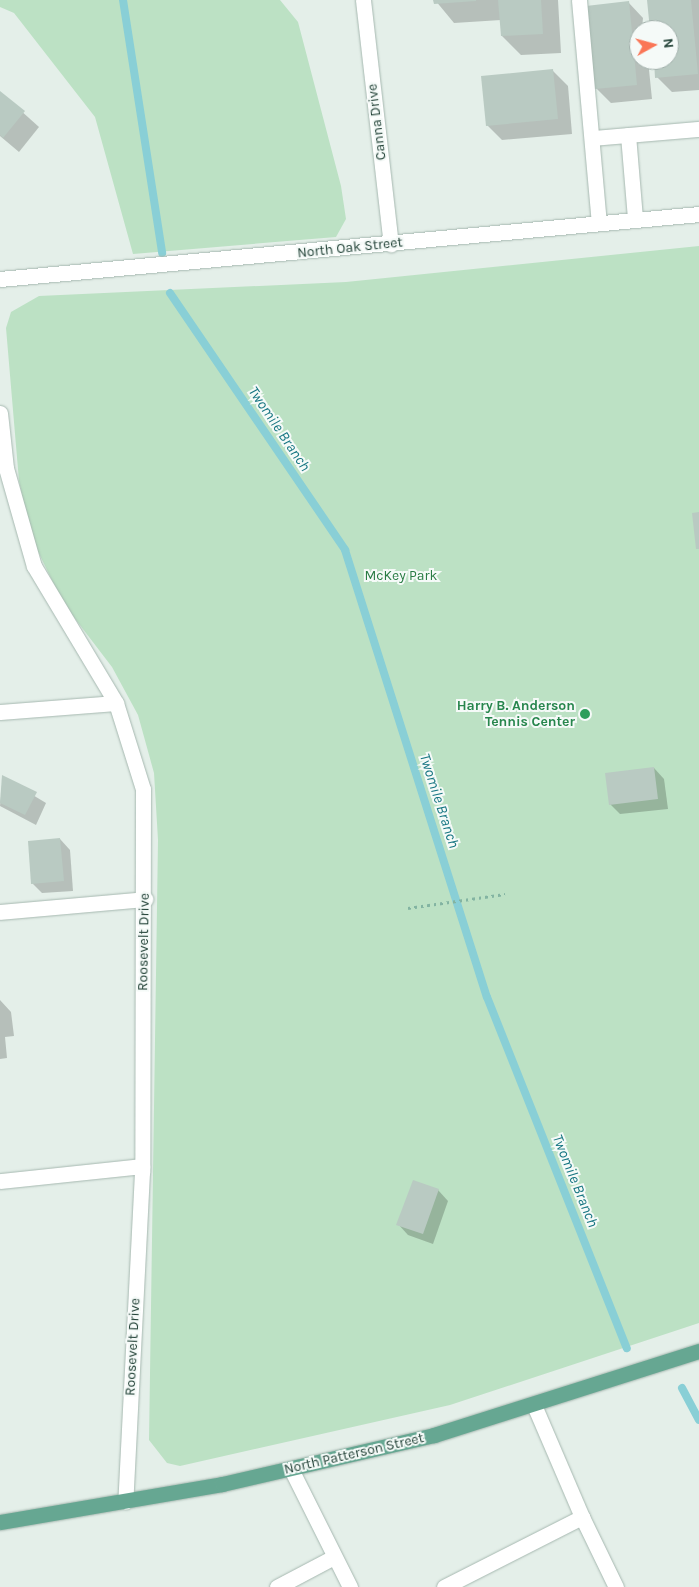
<!DOCTYPE html>
<html>
<head>
<meta charset="utf-8">
<style>
  body { margin:0 }
  #map { position:relative; width:699px; height:1587px; overflow:hidden; background:#e4efe9; font-family:Karla,sans-serif }
  div>[style] { position:absolute }
  .green>* { inset:0; background:#bce1c4 }
  .shadow>* { inset:0; background:#0003 }
  .stream>* { height:8px; margin:-4px; padding:0 4px; transform-origin:4px; border-radius:4px; background:#89cfd6 }
  .building>* { inset:0; background:#b9cac2 }
  .path>* { height:3px; margin-top:-1.5px; transform-origin:0; background:repeating-linear-gradient(90deg,#83b4a2 0 2.5px,transparent 0 6.5px) }
  .roads { filter:drop-shadow(0 0 1px #a6b8b0) drop-shadow(0 0 1px #a6b8b0) }
  .minor>* { height:15px; margin:-7.5px; padding:0 7.5px; transform-origin:7.5px; border-radius:7.5px; background:#fff }
  .major>* { height:15px; margin:-7.5px; padding:0 7.5px; transform-origin:7.5px; border-radius:7.5px; background:#66a792 }
  .dots>* { width:14px; height:14px; translate:-50% -50%; box-sizing:border-box; border:2px solid #f5faf8; border-radius:50% }
  span { translate:-50% -50%; white-space:nowrap; text-align:center; line-height:1.15; -webkit-text-stroke:4px #f5faf8; paint-order:stroke }
  .street-label { font-size:14px; color:#224237 }
  .park-label { font-size:14px; color:#297c44 }
  .leisure-label { font-size:14px; color:#27864d; font-weight:700 }
  .right { translate:-100% -50%; text-align:right }
  .water-label { font-size:15px; color:#177682; font-style:italic }
  .north { position:absolute; left:629px; top:20px; width:50px; height:50px; box-sizing:border-box; background:#f5faf8; border:1px solid #a1b0ab; border-radius:50%; rotate:83deg; font-size:14px; font-weight:700; line-height:20px; text-align:center; color:#224237 }
  .north::after { content:''; display:block; margin:auto; width:18px; height:22px; background:#fa7657; clip-path:polygon(50% 0,100% 100%,50% 72%,0 100%) }
</style>
</head>
<body>
<div id="map">
  <div class="green">
    <div style="clip-path:polygon(0 0,280px 0,298px 22px,341px 186px,346px 219px,336px 237px,133px 254px,95px 117px,14px 13px,0 7px)"></div>
    <div style="clip-path:polygon(699px 246px,699px 1323px,450px 1405px,180px 1466px,167px 1463px,149px 1440px,158px 840px,154px 773px,138px 715px,112px 667px,63px 603px,30px 535px,19px 481px,6px 328px,11px 312px,39px 296px,346px 282px)"></div>
  </div>
  <div class="shadow">
    <div style="clip-path:polygon(435px 0,558px 0,561px 53px,521px 55px,502px 36px,501px 20px,454px 23px)"></div>
    <div style="clip-path:polygon(649px 0,699px 0,699px 90px,672px 92px,657px 77px,655px 60px,669px 60px,669px 30px,652px 30px)"></div>
    <div style="clip-path:polygon(628px 2px,643px 18px,639px 60px,648px 60px,652px 99px,611px 103px,596px 88px)"></div>
    <div style="clip-path:polygon(553px 71px,568px 86px,572px 134px,502px 140px,487px 125px)"></div>
    <div style="clip-path:polygon(0 92px,39px 127px,19px 152px,0 136px)"></div>
    <div style="clip-path:polygon(654px 768px,664px 779px,668px 809px,620px 814px,610px 804px)"></div>
    <div style="clip-path:polygon(3px 777px,46px 803px,36px 825px,0 806px)"></div>
    <div style="clip-path:polygon(60px 839px,70px 850px,73px 891px,42px 893px,32px 883px)"></div>
    <div style="clip-path:polygon(0 1000px,11px 1012px,14px 1036px,5px 1037px,7px 1058px,0 1059px)"></div>
    <div style="clip-path:polygon(438px 1190px,448px 1201px,433px 1244px,408px 1235px,398px 1224px)"></div>
  </div>
  <div class="stream">
    <div style="left:123px;top:0;width:256px;rotate:81.2deg"></div>
    <div style="left:170px;top:293px;width:311px;rotate:55.7deg"></div>
    <div style="left:345px;top:550px;width:469px;rotate:72.4deg"></div>
    <div style="left:487px;top:997px;width:378px;rotate:68.3deg"></div>
    <div style="left:682px;top:1388px;width:36px;rotate:62deg"></div>
  </div>
  <div class="building">
    <div style="clip-path:polygon(433px 0,476px 0,476px 1px,434px 4px)"></div>
    <div style="clip-path:polygon(498px 0,541px 0,543px 34px,501px 36px)"></div>
    <div style="clip-path:polygon(647px 0,691px 0,698px 74px,655px 78px,654px 60px,669px 60px,669px 30px,650px 30px)"></div>
    <div style="clip-path:polygon(629px 1px,637px 85px,595px 89px,586px 6px)"></div>
    <div style="clip-path:polygon(553px 69px,558px 119px,486px 126px,481px 76px)"></div>
    <div style="clip-path:polygon(0 91px,25px 111px,3px 138px,0 135px)"></div>
    <div style="clip-path:polygon(699px 512px,699px 549px,696px 549px,692px 513px)"></div>
    <div style="clip-path:polygon(654px 767px,658px 799px,609px 805px,605px 773px)"></div>
    <div style="clip-path:polygon(2px 775px,37px 792px,25px 815px,0 803px)"></div>
    <div style="clip-path:polygon(60px 838px,64px 881px,31px 884px,28px 841px)"></div>
    <div style="clip-path:polygon(413px 1180px,439px 1189px,423px 1234px,396px 1225px)"></div>
  </div>
  <div class="path">
    <div style="left:408px;top:908px;width:98px;rotate:-8.2deg"></div>
  </div>
  <div class="roads">
    <div class="minor">
      <div style="left:363px;top:0;width:246px;rotate:83.5deg"></div>
      <div style="left:579px;top:0;width:223px;rotate:84.9deg"></div>
      <div style="left:628px;top:135px;width:84px;rotate:85.2deg"></div>
      <div style="left:593px;top:138px;width:106px;rotate:-4.9deg"></div>
      <div style="left:0;top:279px;width:702px;rotate:-5.31deg"></div>
      <div style="left:0;top:413px;width:55px;rotate:83.8deg"></div>
      <div style="left:6px;top:468px;width:102px;rotate:74.1deg"></div>
      <div style="left:34px;top:566px;width:160px;rotate:59.1deg"></div>
      <div style="left:116px;top:703px;width:90px;rotate:72.6deg"></div>
      <div style="left:143px;top:789px;width:383px;rotate:90.1deg"></div>
      <div style="left:142px;top:1172px;width:330px;rotate:92.9deg"></div>
      <div style="left:0;top:712px;width:116px;rotate:-4.4deg"></div>
      <div style="left:0;top:912px;width:146px;rotate:-5.1deg"></div>
      <div style="left:0;top:1181px;width:143px;rotate:-6deg"></div>
      <div style="left:291px;top:1469px;width:132px;rotate:63.4deg"></div>
      <div style="left:582px;top:1517px;width:78px;rotate:64.1deg"></div>
      <div style="left:277px;top:1587px;width:64px;rotate:-27.8deg"></div>
      <div style="left:444px;top:1587px;width:155px;rotate:-26.9deg"></div>
      <div style="left:582px;top:1517px;width:122px;rotate:-113.2deg"></div>
    </div>
    <div class="major">
      <div style="left:0;top:1522px;width:225px;rotate:-9.7deg"></div>
      <div style="left:222px;top:1484px;width:218px;rotate:-13deg"></div>
      <div style="left:434px;top:1435px;width:278px;rotate:-17.6deg"></div>
    </div>
  </div>
  <div class="dots">
    <div style="left:585px;top:714px;background:#2e9e5b"></div>
  </div>
  <div class="street-label">
    <span style="left:377px;top:122px;rotate:-97deg">Canna Drive</span>
    <span style="left:350px;top:248px;rotate:-6deg">North Oak Street</span>
    <span style="left:144px;top:942px;rotate:-89deg">Roosevelt Drive</span>
    <span style="left:133px;top:1347px;rotate:-87deg">Roosevelt Drive</span>
    <span style="left:354px;top:1454px;rotate:-13deg">North Patterson Street</span>
  </div>
  <div class="park-label">
    <span style="left:401px;top:576px">McKey Park</span>
  </div>
  <div class="leisure-label">
    <span class="right" style="left:575px;top:714px">Harry B. Anderson<br>Tennis Center</span>
  </div>
  <div class="water-label">
    <span style="left:279px;top:429px;rotate:56deg">Twomile Branch</span>
    <span style="left:439px;top:801px;rotate:72deg">Twomile Branch</span>
    <span style="left:575px;top:1181px;rotate:68deg">Twomile Branch</span>
  </div>
  <div class="north">N</div>
</div>
</body>
</html>
